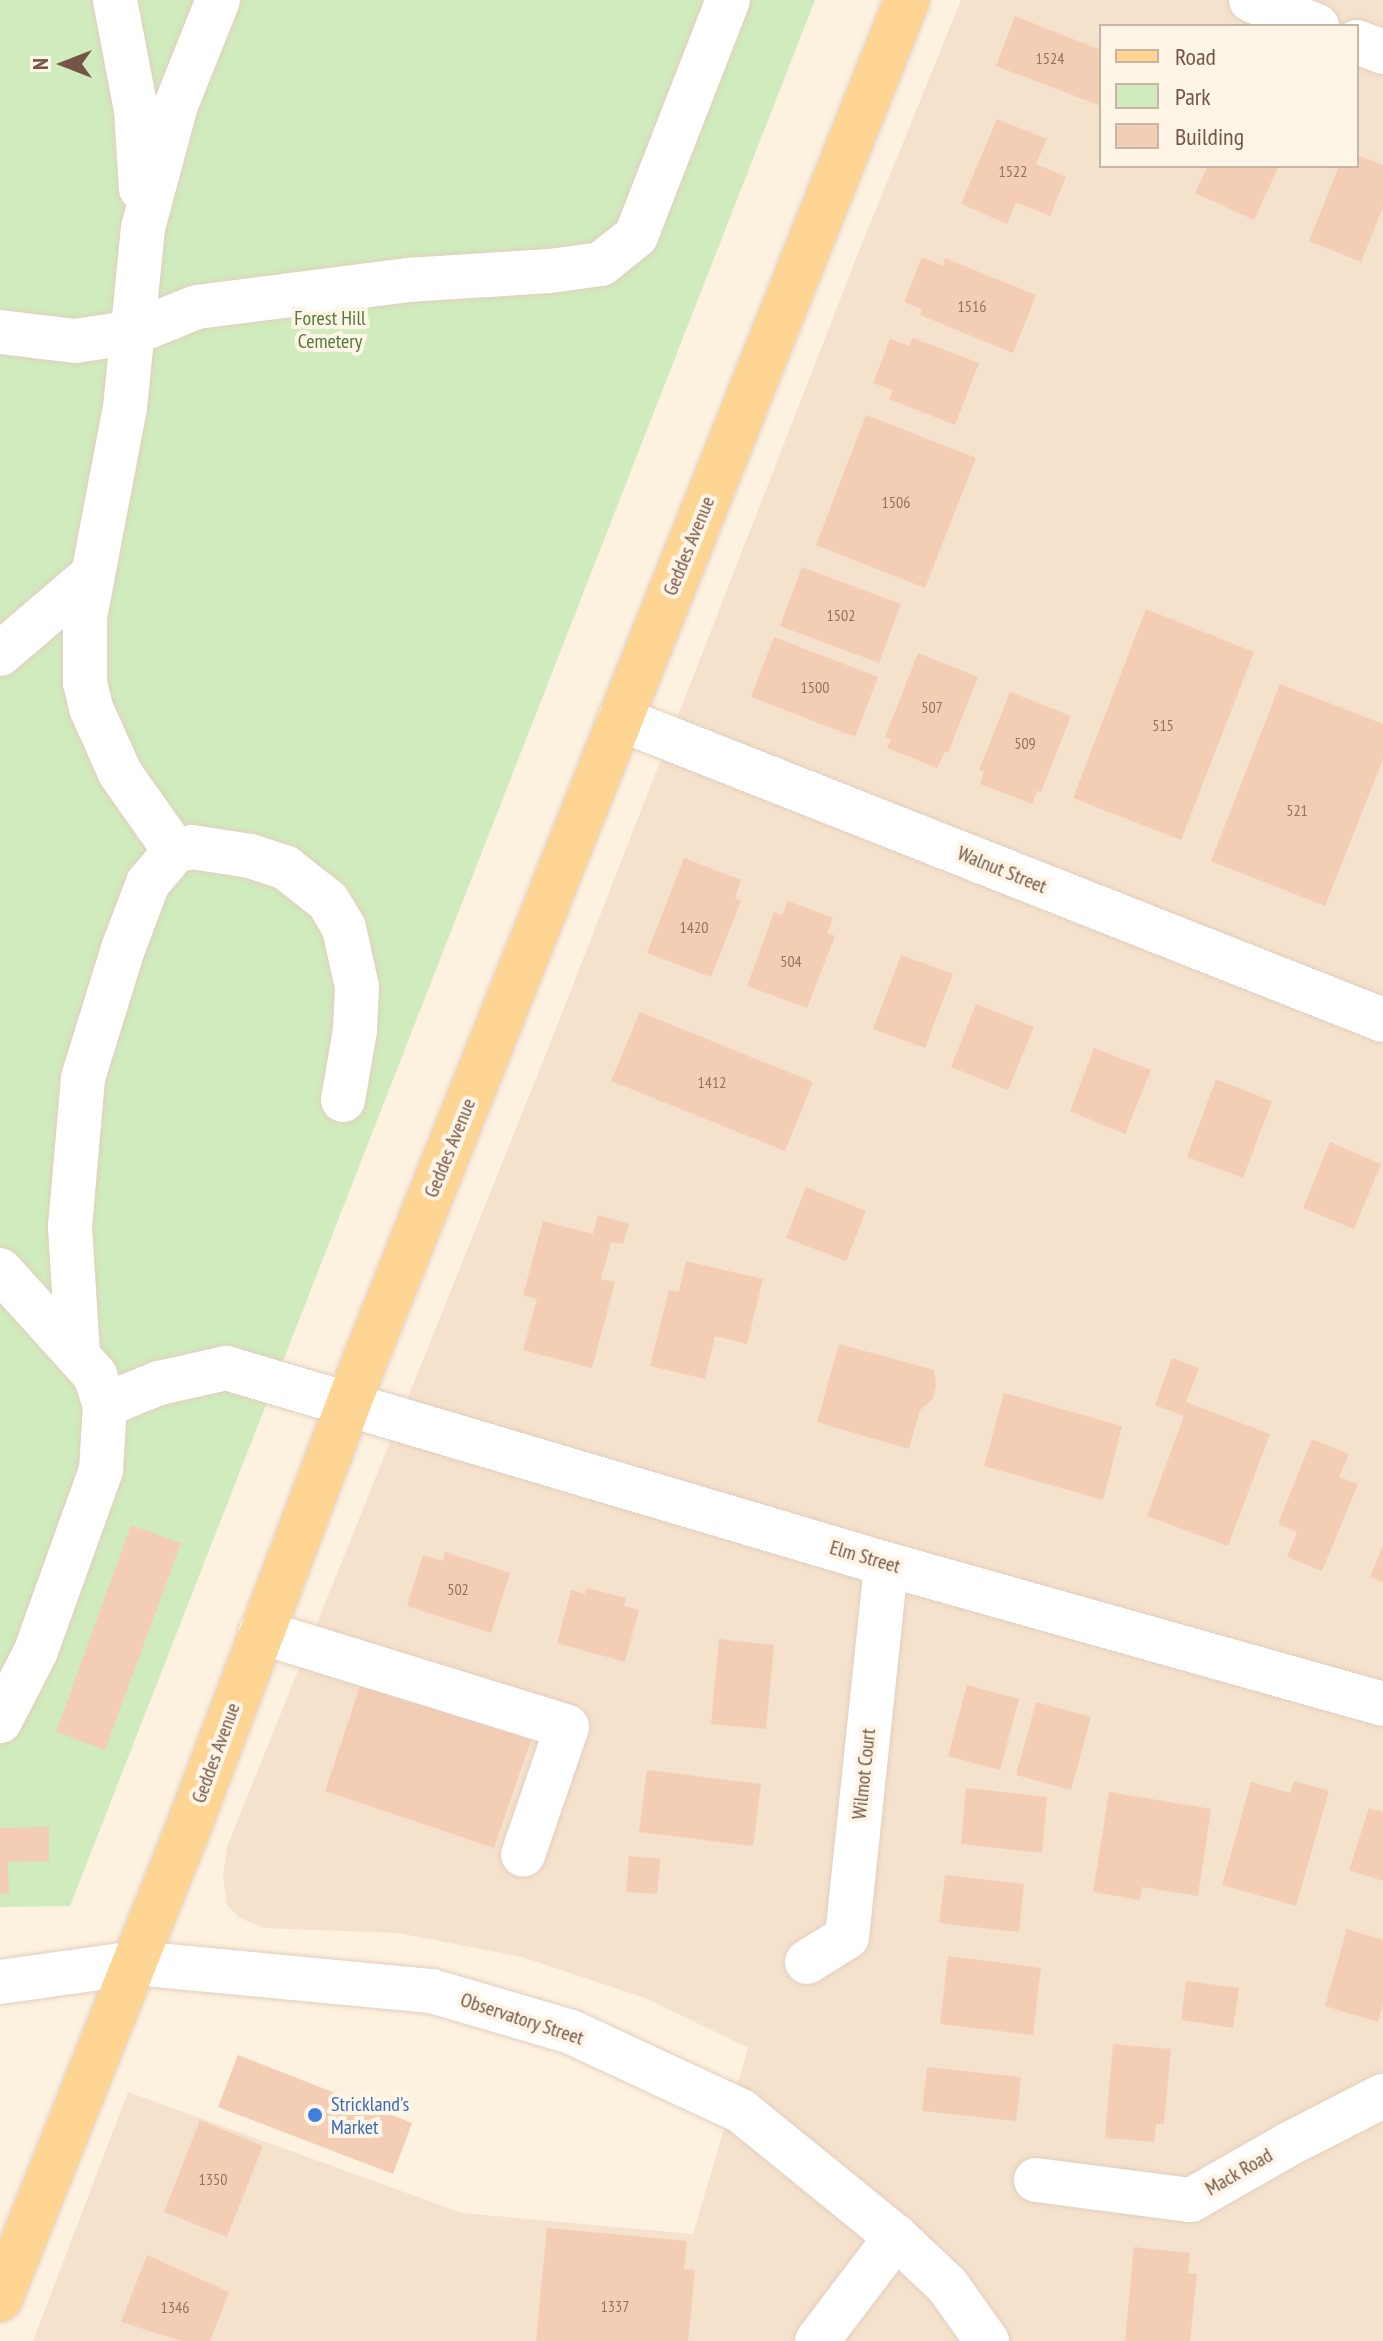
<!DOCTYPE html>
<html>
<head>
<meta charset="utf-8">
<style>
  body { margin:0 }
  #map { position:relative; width:1383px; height:2341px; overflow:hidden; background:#fdf1df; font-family:"PT Sans Narrow",sans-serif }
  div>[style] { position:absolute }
  .residential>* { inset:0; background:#f5e2cd }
  .green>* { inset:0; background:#d0ebbd }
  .building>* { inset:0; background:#f4cdb5 }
  .roads { filter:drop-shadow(0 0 2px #e3cebe) drop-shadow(0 0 2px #e3cebe) }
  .minor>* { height:44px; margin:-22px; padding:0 22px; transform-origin:22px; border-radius:22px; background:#fff }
  .major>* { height:44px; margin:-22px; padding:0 22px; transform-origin:22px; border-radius:22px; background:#ffd594 }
  .dots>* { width:22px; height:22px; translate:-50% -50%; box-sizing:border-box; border:4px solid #fff5e6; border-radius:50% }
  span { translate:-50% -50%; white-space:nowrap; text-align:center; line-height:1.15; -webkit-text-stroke:8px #fff5e6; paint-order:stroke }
  .number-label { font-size:16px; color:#947362 }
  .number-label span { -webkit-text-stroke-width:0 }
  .park-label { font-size:20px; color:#517a3d }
  .street-label { font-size:20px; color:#745546 }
  .shop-label { font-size:20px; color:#366cbe }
  .left { translate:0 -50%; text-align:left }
  .legend { position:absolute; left:1099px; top:24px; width:260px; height:144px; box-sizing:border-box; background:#fff5e6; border:2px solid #c7b5a6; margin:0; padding:10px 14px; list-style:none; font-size:24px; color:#745546 }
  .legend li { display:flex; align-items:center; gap:16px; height:40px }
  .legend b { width:40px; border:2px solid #c7b5a6 }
  .north { position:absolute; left:24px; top:24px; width:80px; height:80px; -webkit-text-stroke:6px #fff5e6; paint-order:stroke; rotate:270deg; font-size:22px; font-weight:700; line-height:32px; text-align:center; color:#745546 }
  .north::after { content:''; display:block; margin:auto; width:28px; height:36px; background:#745546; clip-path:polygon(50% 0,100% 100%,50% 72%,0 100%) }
</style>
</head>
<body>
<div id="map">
  <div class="residential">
    <div style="clip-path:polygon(evenodd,961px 0,1383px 0,1383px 2341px,33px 2341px,128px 2092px,462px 2213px,693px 2234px,748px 2048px,648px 1999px,522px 1957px,398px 1933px,264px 1928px,240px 1918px,227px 1905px,223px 1877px,227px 1847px,548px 1049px,859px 251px,961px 0,1101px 26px,1357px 26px,1357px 166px,1101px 166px,1101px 26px)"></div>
  </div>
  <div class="green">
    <div style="clip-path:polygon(0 0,815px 0,70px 1906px,0 1907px)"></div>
  </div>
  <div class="building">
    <div style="clip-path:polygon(1015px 16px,1101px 50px,1101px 106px,996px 66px)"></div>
    <div style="clip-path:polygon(997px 119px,1047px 139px,1036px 164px,1066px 177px,1050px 216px,1016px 202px,1007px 224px,961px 204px)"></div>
    <div style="clip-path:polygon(1357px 155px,1383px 165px,1383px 207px,1361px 262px,1309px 241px,1339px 166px,1357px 166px)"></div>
    <div style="clip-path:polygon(1208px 166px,1279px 166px,1254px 220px,1195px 193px)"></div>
    <div style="clip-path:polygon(922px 257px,943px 266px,945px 258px,1036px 295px,1013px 353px,920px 315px,922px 309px,904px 302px)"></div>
    <div style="clip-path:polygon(913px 338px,979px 363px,955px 425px,889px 399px,893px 390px,873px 383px,890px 339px,909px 346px)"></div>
    <div style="clip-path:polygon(866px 415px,976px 458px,925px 588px,816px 545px)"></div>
    <div style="clip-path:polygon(802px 567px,901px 604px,879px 663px,780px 626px)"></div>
    <div style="clip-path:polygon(1146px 609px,1254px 652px,1181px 840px,1073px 798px)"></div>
    <div style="clip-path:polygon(774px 637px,878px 677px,855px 737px,751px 697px)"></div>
    <div style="clip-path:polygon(918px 653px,978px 677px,948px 753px,945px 751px,937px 768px,887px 748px,891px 739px,885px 737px)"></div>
    <div style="clip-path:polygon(1280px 684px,1383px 724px,1383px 759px,1325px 906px,1211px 861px)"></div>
    <div style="clip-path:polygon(1010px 692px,1071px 716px,1041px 792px,1037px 791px,1032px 804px,980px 784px,984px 772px,979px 770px)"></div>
    <div style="clip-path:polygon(684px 858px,741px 880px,735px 898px,741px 901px,711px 977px,647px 953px)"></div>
    <div style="clip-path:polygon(788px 901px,833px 918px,827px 933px,835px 936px,807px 1008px,747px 986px,774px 912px,782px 915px)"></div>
    <div style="clip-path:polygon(901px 955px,953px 974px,925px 1048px,873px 1029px)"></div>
    <div style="clip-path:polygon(976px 1004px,1034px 1027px,1008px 1090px,951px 1067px)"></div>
    <div style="clip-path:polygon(640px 1012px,813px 1082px,785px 1151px,611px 1081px)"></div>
    <div style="clip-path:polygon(1094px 1048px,1151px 1070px,1125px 1134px,1070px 1111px)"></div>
    <div style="clip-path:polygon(1216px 1079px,1272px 1101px,1243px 1178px,1187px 1157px)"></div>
    <div style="clip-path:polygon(1330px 1142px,1381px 1164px,1354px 1229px,1303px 1208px)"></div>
    <div style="clip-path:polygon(806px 1187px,866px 1211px,846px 1261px,786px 1238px)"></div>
    <div style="clip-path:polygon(598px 1215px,629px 1224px,623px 1244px,611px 1242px,601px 1279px,615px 1282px,592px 1368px,523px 1350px,537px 1299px,523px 1295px,543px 1221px,593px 1234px)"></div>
    <div style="clip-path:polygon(686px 1261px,763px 1279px,747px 1344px,715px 1336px,705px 1379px,650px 1366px,669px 1290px,679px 1292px)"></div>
    <div style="clip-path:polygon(839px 1344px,934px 1370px,936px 1386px,933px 1399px,920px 1410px,909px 1449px,817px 1422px)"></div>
    <div style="clip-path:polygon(1172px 1358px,1199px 1368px,1186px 1402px,1270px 1434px,1228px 1546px,1147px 1516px,1184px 1416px,1155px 1405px)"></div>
    <div style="clip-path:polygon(1004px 1393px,1122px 1426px,1103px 1500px,984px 1466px)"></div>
    <div style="clip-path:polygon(1312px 1439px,1349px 1454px,1339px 1477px,1358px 1484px,1322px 1571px,1287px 1557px,1297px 1532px,1278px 1524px)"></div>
    <div style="clip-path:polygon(131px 1525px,181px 1543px,105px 1750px,56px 1732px)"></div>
    <div style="clip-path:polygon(1383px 1545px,1383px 1582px,1370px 1577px)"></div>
    <div style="clip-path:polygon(445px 1552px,510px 1573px,491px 1633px,407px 1606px,423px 1555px,443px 1561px)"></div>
    <div style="clip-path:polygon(587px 1588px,626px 1598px,624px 1606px,639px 1610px,625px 1662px,557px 1643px,571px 1590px,585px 1594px)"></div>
    <div style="clip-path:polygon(719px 1639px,774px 1645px,766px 1729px,711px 1724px)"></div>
    <div style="clip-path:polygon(361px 1683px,531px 1740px,494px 1848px,325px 1791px)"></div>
    <div style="clip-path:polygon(967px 1685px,1019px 1699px,1000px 1770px,948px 1756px)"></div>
    <div style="clip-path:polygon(1036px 1702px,1091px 1717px,1071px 1790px,1016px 1775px)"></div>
    <div style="clip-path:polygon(647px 1770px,761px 1784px,753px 1846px,639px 1832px)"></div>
    <div style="clip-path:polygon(1294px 1781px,1329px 1791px,1296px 1906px,1222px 1885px,1251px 1782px,1290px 1793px)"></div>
    <div style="clip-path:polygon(966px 1788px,1047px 1797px,1042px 1853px,961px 1844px)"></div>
    <div style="clip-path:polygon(1109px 1792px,1211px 1809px,1198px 1896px,1142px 1887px,1140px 1900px,1093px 1892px)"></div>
    <div style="clip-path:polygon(1369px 1808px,1383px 1812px,1383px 1881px,1349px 1870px)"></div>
    <div style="clip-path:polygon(49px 1827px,49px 1861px,8px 1862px,9px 1894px,0 1894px,0 1828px)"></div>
    <div style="clip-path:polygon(629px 1856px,660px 1859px,657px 1894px,626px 1892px)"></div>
    <div style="clip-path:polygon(945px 1875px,1024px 1884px,1019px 1932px,939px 1923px)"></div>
    <div style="clip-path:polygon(1347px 1929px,1383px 1940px,1383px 2004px,1378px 2022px,1325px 2006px)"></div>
    <div style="clip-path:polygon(948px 1956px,1041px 1968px,1033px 2035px,940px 2024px)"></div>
    <div style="clip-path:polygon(1186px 1981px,1239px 1988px,1233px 2028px,1181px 2020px)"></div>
    <div style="clip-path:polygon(1113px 2044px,1171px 2049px,1164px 2124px,1156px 2124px,1154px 2142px,1105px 2138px)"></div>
    <div style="clip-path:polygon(238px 2055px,412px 2123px,393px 2174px,218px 2107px)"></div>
    <div style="clip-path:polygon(927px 2067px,1021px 2077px,1016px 2121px,922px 2111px)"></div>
    <div style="clip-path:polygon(200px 2120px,263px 2146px,227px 2237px,164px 2212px)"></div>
    <div style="clip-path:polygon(547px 2228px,687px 2241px,684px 2269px,695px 2270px,688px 2341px,536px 2341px)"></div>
    <div style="clip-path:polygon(1134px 2247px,1190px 2253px,1188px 2273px,1197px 2274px,1190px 2341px,1125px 2341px)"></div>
    <div style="clip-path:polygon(147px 2255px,229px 2292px,210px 2341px,182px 2341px,121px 2322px)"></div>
  </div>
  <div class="roads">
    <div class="minor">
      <div style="left:115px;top:0;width:112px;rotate:79.2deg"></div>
      <div style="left:136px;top:110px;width:79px;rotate:86.4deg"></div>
      <div style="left:1251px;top:0;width:71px;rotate:21.5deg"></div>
      <div style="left:1357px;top:42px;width:28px;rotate:21deg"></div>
      <div style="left:0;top:332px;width:76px;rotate:6.8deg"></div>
      <div style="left:75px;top:341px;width:61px;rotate:-8.5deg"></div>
      <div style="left:135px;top:332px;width:67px;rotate:-22deg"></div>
      <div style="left:197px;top:307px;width:212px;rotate:-7.3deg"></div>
      <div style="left:407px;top:280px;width:143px;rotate:-3.6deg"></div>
      <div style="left:550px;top:271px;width:51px;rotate:-7.8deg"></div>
      <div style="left:601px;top:264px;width:45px;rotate:-38.7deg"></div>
      <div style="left:636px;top:236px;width:253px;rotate:-68.7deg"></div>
      <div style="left:0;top:654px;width:120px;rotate:-40.6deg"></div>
      <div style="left:620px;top:719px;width:820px;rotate:21.53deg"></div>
      <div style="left:175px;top:851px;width:95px;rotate:-125.2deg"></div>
      <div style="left:120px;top:773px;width:71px;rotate:-114deg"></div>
      <div style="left:91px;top:708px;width:26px;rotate:-103deg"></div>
      <div style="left:85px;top:683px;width:66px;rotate:-90deg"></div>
      <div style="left:85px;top:617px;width:213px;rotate:-79.2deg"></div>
      <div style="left:125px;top:408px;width:181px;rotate:-84.3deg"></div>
      <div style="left:143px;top:228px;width:127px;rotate:-75deg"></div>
      <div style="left:176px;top:105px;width:113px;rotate:-68.2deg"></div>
      <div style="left:0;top:1270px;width:142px;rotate:47.9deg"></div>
      <div style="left:95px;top:1375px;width:32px;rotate:72deg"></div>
      <div style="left:105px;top:1405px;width:65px;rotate:93.5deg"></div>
      <div style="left:101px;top:1470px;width:192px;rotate:109.8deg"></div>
      <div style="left:36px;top:1651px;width:79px;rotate:117.2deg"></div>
      <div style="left:78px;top:1354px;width:127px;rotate:-93.6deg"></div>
      <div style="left:70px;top:1227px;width:150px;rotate:-85deg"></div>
      <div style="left:83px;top:1078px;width:135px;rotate:-72.8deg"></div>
      <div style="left:123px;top:949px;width:71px;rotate:-69.3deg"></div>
      <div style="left:148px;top:883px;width:42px;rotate:-49.8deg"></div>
      <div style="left:175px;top:851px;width:17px;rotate:-13deg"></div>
      <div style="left:192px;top:847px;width:59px;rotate:8.8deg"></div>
      <div style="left:250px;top:856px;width:38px;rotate:18deg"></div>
      <div style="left:286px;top:868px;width:53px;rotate:38.2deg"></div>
      <div style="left:328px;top:901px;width:31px;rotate:59deg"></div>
      <div style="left:344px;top:928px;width:60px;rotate:77.6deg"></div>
      <div style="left:357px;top:987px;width:43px;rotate:92.7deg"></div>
      <div style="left:355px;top:1030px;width:71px;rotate:99.7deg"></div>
      <div style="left:105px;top:1405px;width:58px;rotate:-22.2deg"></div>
      <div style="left:159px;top:1383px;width:69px;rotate:-12.6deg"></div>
      <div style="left:226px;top:1368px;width:688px;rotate:16.54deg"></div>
      <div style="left:886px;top:1564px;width:516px;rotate:15.73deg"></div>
      <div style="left:261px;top:1632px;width:320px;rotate:17.2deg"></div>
      <div style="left:567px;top:1727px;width:135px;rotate:109deg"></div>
      <div style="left:807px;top:1962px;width:47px;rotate:-32deg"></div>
      <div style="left:847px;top:1937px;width:375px;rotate:-84deg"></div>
      <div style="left:0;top:1982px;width:136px;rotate:-8deg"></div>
      <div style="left:135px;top:1963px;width:298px;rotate:5.4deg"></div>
      <div style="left:432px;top:1991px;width:145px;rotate:16.4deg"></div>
      <div style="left:571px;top:2032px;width:187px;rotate:24.9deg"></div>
      <div style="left:741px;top:2111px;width:200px;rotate:39.1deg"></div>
      <div style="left:896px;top:2237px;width:70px;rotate:43.3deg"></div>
      <div style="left:947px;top:2285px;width:69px;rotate:54.5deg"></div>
      <div style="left:1036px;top:2180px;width:156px;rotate:7.4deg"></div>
      <div style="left:1191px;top:2200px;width:113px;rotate:-29.7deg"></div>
      <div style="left:1289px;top:2144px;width:106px;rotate:-27.1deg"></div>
      <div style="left:817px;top:2341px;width:131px;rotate:-52.8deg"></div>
    </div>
    <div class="major">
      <div style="left:0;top:2299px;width:501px;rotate:-68.2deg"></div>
      <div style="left:186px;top:1834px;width:504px;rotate:-69.3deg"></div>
      <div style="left:364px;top:1363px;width:1467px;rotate:-68.28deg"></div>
    </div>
  </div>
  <div class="dots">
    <div style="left:315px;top:2115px;background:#3f7fe0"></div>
  </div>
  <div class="number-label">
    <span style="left:1050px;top:58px">1524</span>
    <span style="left:1013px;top:171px">1522</span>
    <span style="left:972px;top:306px">1516</span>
    <span style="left:896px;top:502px">1506</span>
    <span style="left:841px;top:615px">1502</span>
    <span style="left:815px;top:687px">1500</span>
    <span style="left:932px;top:707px">507</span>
    <span style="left:1163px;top:725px">515</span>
    <span style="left:1025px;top:743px">509</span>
    <span style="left:1297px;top:810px">521</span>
    <span style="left:694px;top:927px">1420</span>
    <span style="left:791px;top:961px">504</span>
    <span style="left:712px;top:1082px">1412</span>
    <span style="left:458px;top:1589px">502</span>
    <span style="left:213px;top:2179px">1350</span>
    <span style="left:615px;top:2306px">1337</span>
    <span style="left:175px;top:2307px">1346</span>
  </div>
  <div class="park-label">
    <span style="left:330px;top:330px">Forest Hill<br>Cemetery</span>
  </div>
  <div class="street-label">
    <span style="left:689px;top:546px;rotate:-68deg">Geddes Avenue</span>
    <span style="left:1002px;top:870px;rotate:22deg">Walnut Street</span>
    <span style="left:450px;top:1148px;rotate:-68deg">Geddes Avenue</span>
    <span style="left:865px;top:1557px;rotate:16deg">Elm Street</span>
    <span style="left:216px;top:1753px;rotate:-70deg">Geddes Avenue</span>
    <span style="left:864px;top:1774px;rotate:-84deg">Wilmot Court</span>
    <span style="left:522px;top:2019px;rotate:18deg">Observatory Street</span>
    <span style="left:1239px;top:2172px;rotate:-30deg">Mack Road</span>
  </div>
  <div class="shop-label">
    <span class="left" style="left:331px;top:2116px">Strickland's<br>Market</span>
  </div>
  <ul class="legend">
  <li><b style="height:10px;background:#ffd594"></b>Road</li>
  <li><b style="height:22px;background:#d0ebbd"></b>Park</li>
  <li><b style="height:22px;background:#f4cdb5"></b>Building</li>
  </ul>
  <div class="north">N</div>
</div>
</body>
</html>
